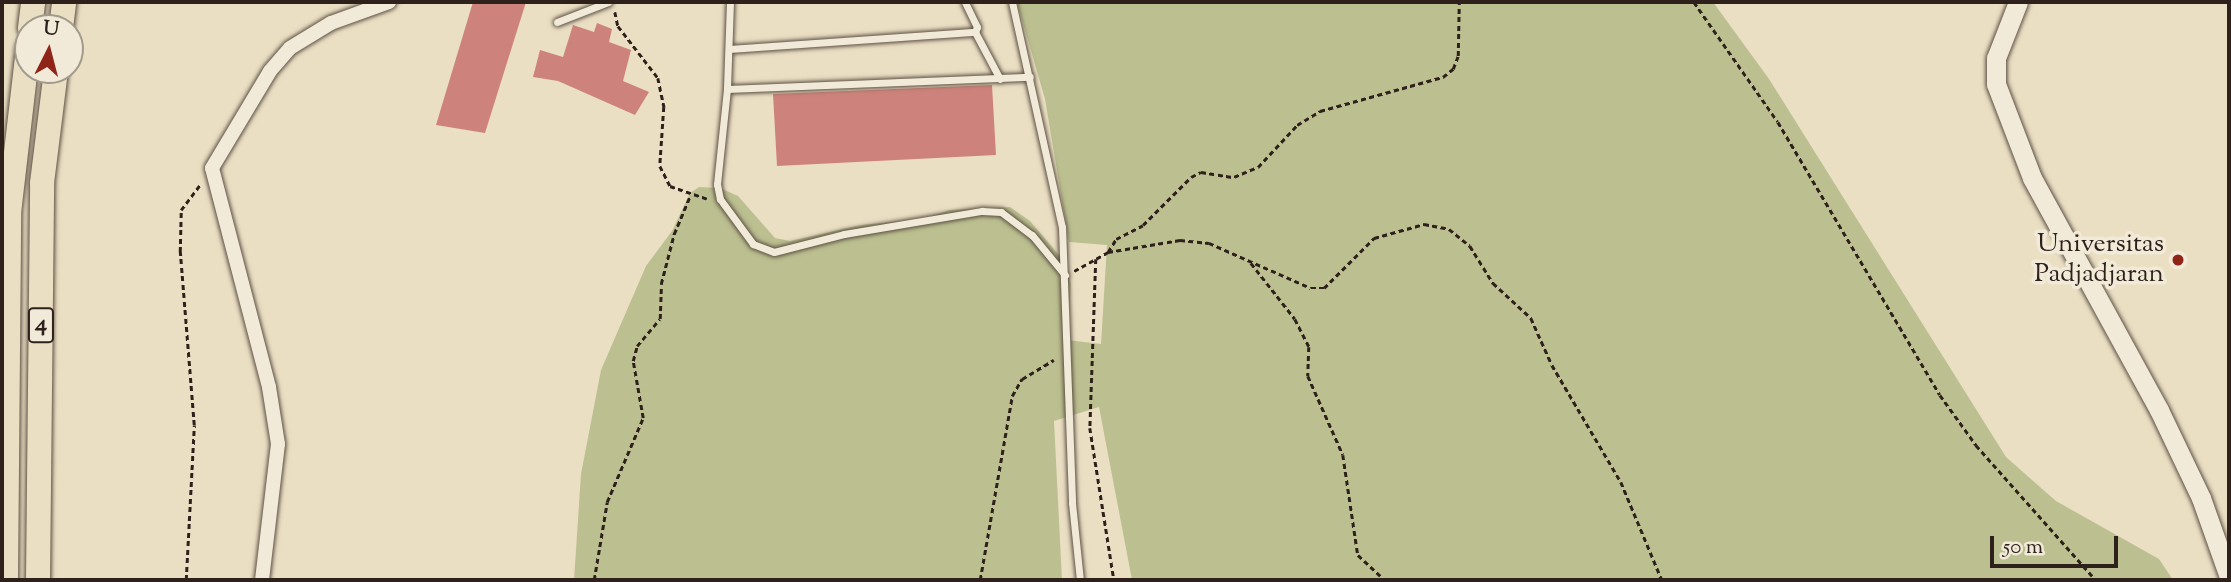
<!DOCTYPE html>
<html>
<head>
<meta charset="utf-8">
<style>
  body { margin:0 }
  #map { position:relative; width:2231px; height:582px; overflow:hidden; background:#eadfc3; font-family:"Sorts Mill Goudy",serif }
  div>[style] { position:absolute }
  .green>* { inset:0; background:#bcc090 }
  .building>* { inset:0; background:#cd837b }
  .path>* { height:2.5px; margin-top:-1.25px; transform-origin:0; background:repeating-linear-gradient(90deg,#2e201a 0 5px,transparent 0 8.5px) }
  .roads { filter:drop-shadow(0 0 2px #5d5044) drop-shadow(0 0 2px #5d5044) }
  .service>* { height:7px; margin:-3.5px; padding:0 3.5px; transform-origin:3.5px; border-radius:3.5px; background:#f1ead8 }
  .minor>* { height:14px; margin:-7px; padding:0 7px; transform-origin:7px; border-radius:7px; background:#f1ead8 }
  .secondary>* { height:19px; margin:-9.5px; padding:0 9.5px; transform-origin:9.5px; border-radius:9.5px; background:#f1ead8 }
  .motorway>* { height:24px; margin:-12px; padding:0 12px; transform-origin:12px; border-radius:12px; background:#eadfc3 }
  .dots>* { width:19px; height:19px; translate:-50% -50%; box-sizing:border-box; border:4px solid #f1ead8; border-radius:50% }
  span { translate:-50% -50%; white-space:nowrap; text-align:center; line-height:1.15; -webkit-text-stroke:7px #f1ead8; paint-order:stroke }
  .shield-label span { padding:2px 5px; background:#f1ead8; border:2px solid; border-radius:5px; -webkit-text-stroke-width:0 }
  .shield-label { font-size:24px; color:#2e201a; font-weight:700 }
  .poi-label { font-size:26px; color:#2e201a }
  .right { translate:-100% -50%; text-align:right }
  .frame { position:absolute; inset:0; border:4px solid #2e201a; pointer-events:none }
  .north { position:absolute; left:14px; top:14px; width:70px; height:70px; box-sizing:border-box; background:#f1ead8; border:2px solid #a3998c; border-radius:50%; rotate:6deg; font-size:19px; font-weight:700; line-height:28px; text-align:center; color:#2e201a }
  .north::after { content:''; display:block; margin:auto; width:24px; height:32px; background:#8f2418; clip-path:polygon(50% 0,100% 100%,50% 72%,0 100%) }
  .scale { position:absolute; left:1990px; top:536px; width:128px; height:32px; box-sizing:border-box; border:4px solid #2e201a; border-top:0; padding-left:9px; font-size:21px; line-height:24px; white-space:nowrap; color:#2e201a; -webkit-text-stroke:5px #f1ead8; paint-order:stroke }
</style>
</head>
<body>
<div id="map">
  <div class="green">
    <div style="clip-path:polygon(1017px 2px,1713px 2px,1769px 79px,2006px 457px,2056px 501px,2159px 559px,2173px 580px,1132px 580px,1099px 407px,1054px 421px,1062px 580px,574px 580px,581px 474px,601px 370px,646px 266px,672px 231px,690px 193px,699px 187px,720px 188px,738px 196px,775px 238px,790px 241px,861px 225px,924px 219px,949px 210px,1010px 207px,1030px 221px,1066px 263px,1071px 284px,1067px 340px,1101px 344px,1107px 245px,1069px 242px,1045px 99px)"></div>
  </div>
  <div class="building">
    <div style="clip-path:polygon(473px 2px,526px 2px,485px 133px,436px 125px)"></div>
    <div style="clip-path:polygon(597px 23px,612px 29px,609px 42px,631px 50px,623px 81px,649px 92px,635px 115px,558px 81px,533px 77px,540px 50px,563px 57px,573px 25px,594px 32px)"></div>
    <div style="clip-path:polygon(992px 85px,996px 155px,777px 166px,773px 94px)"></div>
  </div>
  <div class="path">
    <div style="left:1694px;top:2px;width:146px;rotate:55deg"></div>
    <div style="left:1778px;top:122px;width:317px;rotate:59.3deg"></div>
    <div style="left:1940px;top:395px;width:62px;rotate:54.2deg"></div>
    <div style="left:1976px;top:445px;width:181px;rotate:48.4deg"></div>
    <div style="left:615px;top:12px;width:14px;rotate:78deg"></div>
    <div style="left:618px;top:26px;width:66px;rotate:52.4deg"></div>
    <div style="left:658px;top:78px;width:30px;rotate:78deg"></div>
    <div style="left:664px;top:107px;width:59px;rotate:93.9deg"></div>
    <div style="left:660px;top:166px;width:22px;rotate:63deg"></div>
    <div style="left:670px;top:186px;width:39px;rotate:19deg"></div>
    <div style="left:1108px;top:252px;width:15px;rotate:-58deg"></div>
    <div style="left:1116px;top:239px;width:30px;rotate:-27deg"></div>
    <div style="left:1143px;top:225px;width:68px;rotate:-45deg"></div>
    <div style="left:1191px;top:177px;width:11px;rotate:-27deg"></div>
    <div style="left:1201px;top:172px;width:33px;rotate:9deg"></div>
    <div style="left:1234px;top:177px;width:26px;rotate:-23deg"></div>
    <div style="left:1258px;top:167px;width:57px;rotate:-47.1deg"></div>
    <div style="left:1297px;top:125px;width:27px;rotate:-31deg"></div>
    <div style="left:1320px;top:111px;width:128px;rotate:-15.5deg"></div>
    <div style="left:1443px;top:77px;width:13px;rotate:-39deg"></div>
    <div style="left:1453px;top:69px;width:14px;rotate:-69deg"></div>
    <div style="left:1458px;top:56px;width:54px;rotate:-88.9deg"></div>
    <div style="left:1096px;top:259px;width:169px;rotate:92deg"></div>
    <div style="left:1090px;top:428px;width:154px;rotate:81deg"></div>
    <div style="left:1251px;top:263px;width:71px;rotate:51.8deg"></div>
    <div style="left:1295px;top:319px;width:31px;rotate:63deg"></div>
    <div style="left:1309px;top:347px;width:29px;rotate:92deg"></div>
    <div style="left:1308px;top:376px;width:86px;rotate:66.1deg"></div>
    <div style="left:1343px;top:455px;width:101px;rotate:81.5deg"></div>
    <div style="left:1358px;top:555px;width:37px;rotate:43deg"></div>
    <div style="left:1074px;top:271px;width:39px;rotate:-29deg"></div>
    <div style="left:1108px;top:252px;width:73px;rotate:-9.5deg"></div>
    <div style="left:1180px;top:240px;width:29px;rotate:6deg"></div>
    <div style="left:1209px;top:243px;width:111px;rotate:23.8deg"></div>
    <div style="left:1311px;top:288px;width:13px"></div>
    <div style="left:1324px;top:288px;width:71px;rotate:-45deg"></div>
    <div style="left:1374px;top:238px;width:52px;rotate:-15.6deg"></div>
    <div style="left:1424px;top:224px;width:25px;rotate:11deg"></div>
    <div style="left:1449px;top:229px;width:27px;rotate:39deg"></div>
    <div style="left:1470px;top:246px;width:44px;rotate:58.1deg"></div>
    <div style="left:1493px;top:283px;width:52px;rotate:42.6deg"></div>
    <div style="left:1531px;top:318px;width:51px;rotate:65.9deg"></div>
    <div style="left:1552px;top:365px;width:136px;rotate:59.5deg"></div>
    <div style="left:1621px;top:482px;width:106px;rotate:67.3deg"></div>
    <div style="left:186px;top:580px;width:155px;rotate:-87deg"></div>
    <div style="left:194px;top:425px;width:174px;rotate:-94.6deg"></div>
    <div style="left:180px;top:252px;width:42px;rotate:-88.6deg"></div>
    <div style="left:181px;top:210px;width:31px;rotate:-53deg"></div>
    <div style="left:594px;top:580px;width:79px;rotate:-80.5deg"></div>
    <div style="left:607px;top:502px;width:91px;rotate:-66.8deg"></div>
    <div style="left:643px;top:418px;width:58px;rotate:-100deg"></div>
    <div style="left:633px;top:361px;width:16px;rotate:-75deg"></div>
    <div style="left:637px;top:346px;width:35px;rotate:-50deg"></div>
    <div style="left:660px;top:319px;width:35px;rotate:-88deg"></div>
    <div style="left:661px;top:284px;width:52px;rotate:-75.4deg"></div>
    <div style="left:674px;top:234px;width:41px;rotate:-67.2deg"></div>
    <div style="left:980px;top:580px;width:187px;rotate:-80.1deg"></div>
    <div style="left:1012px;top:396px;width:20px;rotate:-60deg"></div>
    <div style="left:1022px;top:379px;width:37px;rotate:-31deg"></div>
  </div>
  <div class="roads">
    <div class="service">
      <div style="left:730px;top:2px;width:87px;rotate:92deg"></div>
      <div style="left:727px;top:89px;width:96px;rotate:96deg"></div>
      <div style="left:717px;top:184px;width:15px;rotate:79deg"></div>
      <div style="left:720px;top:199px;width:56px;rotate:53.7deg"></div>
      <div style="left:753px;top:244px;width:22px;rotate:21deg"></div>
      <div style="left:774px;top:252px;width:72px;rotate:-14.4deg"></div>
      <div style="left:844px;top:234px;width:140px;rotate:-9.5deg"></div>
      <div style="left:982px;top:211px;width:19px;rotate:3deg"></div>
      <div style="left:1001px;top:212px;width:39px;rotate:37deg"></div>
      <div style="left:1032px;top:235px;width:52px;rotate:50.5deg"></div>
      <div style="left:1012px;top:2px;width:230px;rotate:77.5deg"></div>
      <div style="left:1062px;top:227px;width:276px;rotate:87.9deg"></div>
      <div style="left:1072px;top:503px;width:77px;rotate:84.1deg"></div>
      <div style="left:557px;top:22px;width:55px;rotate:-21.4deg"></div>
      <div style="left:975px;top:32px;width:53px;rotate:62deg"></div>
      <div style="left:729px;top:49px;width:247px;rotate:-4deg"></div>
      <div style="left:975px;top:32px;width:5px;rotate:-68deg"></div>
      <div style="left:977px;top:27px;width:28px;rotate:-116deg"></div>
      <div style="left:727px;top:89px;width:303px;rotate:-2.3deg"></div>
    </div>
    <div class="minor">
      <div style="left:262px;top:580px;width:137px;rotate:-83.3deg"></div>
      <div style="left:278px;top:444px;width:58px;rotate:-99deg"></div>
      <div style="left:269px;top:387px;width:226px;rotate:-104.6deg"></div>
      <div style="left:212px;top:168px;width:113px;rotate:-59.1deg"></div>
      <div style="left:270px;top:71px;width:30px;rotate:-49deg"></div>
      <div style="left:290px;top:48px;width:48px;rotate:-31.4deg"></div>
      <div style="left:331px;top:23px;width:62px;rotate:-19.9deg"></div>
    </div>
    <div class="secondary">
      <div style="left:2018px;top:2px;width:60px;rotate:111.4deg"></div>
      <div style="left:1996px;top:58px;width:26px;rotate:90deg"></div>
      <div style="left:1996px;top:84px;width:101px;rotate:69deg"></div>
      <div style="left:2032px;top:178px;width:264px;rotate:61.3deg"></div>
      <div style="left:2159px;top:410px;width:98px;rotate:64.5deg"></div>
      <div style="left:2201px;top:498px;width:84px;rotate:70.5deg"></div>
    </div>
    <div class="motorway">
      <div style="left:30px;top:28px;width:26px;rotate:-83deg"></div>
      <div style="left:61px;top:28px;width:26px;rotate:-83deg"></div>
      <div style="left:6px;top:580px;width:367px;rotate:-89.5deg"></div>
      <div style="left:9px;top:213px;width:166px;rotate:-83.4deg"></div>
      <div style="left:38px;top:580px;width:397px;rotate:-89.4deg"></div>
      <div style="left:42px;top:183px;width:114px;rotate:-82.9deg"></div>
    </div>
  </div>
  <div class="dots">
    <div style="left:2178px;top:260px;background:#8f2418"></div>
  </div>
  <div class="shield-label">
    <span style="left:41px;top:325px">4</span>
  </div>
  <div class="poi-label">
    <span class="right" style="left:2164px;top:260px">Universitas<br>Padjadjaran</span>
  </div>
  <div class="frame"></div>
  <div class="north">U</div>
  <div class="scale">50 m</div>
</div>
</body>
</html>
